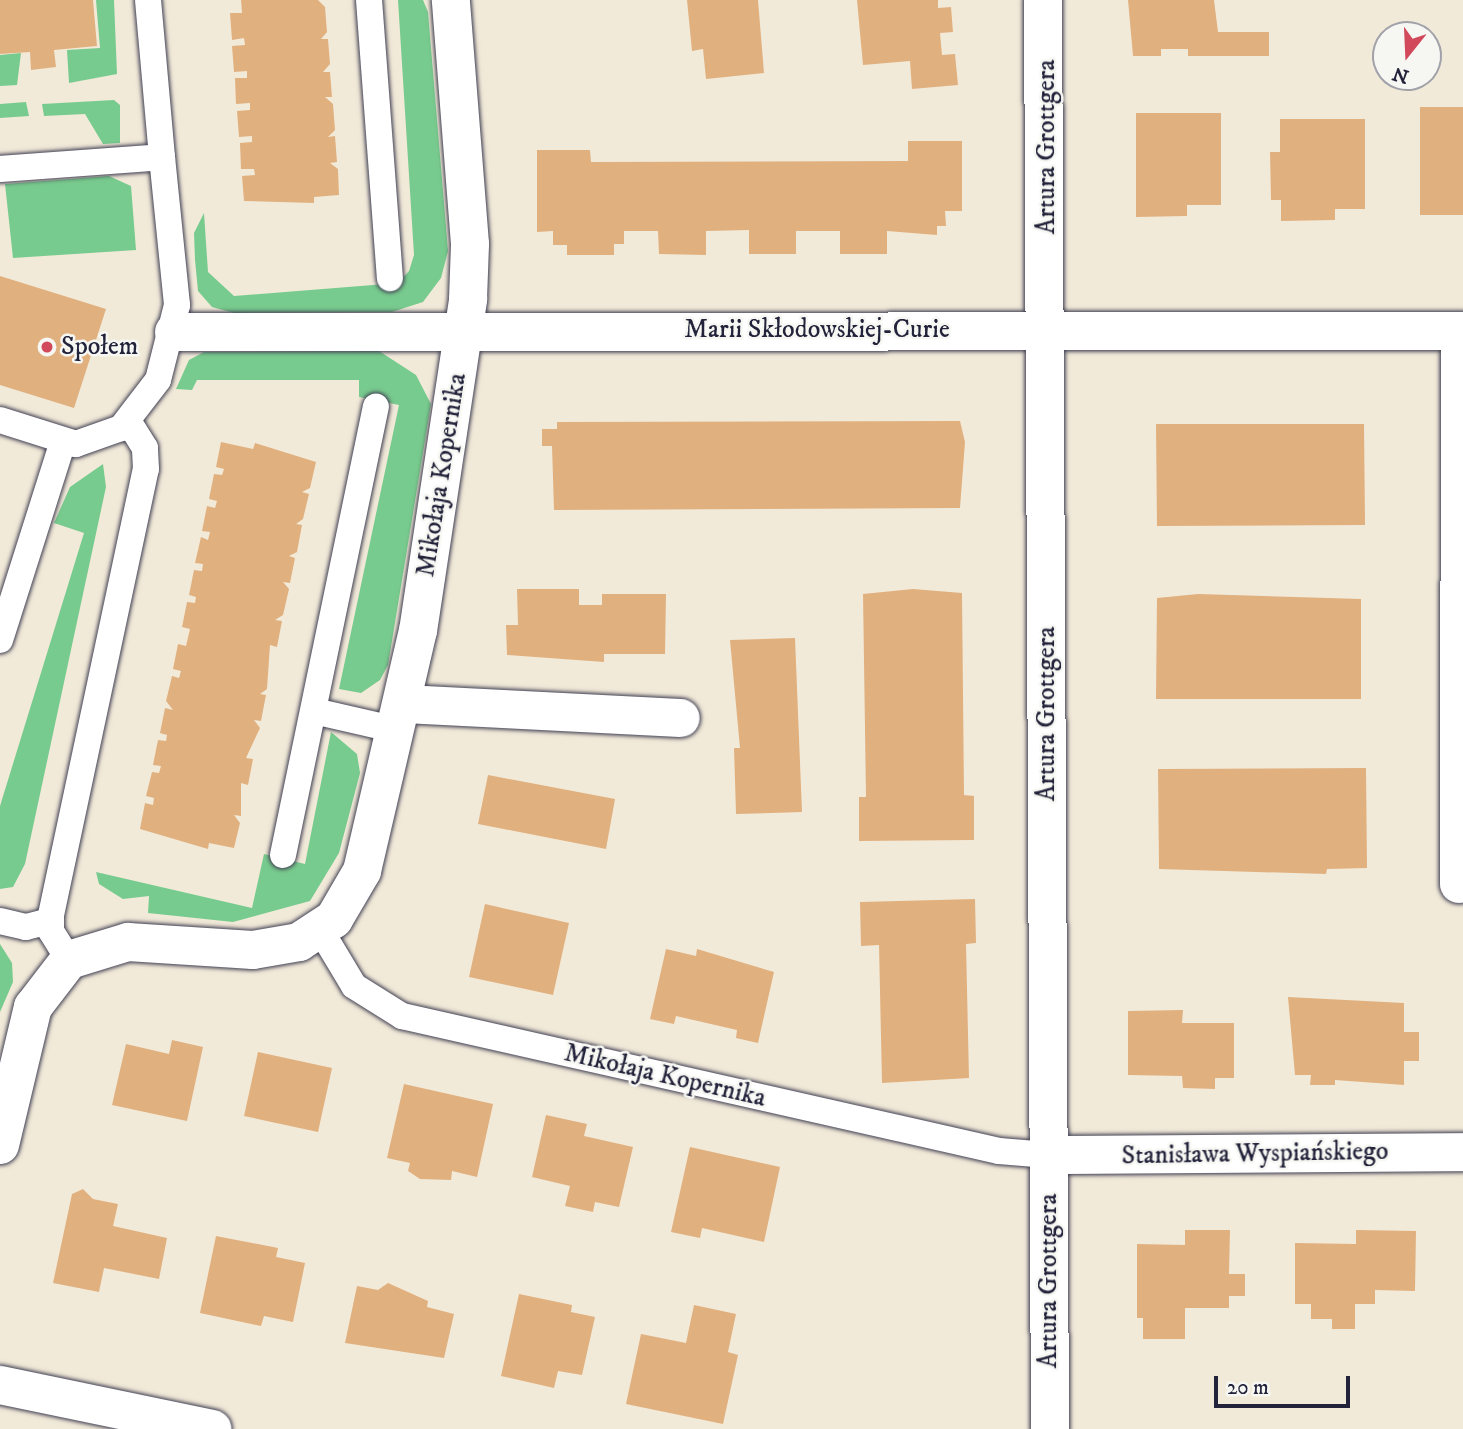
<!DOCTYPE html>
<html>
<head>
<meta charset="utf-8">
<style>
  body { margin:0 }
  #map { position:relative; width:1463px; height:1429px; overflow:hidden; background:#f2ead9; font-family:"IM FELL DW Pica",serif }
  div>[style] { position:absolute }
  .green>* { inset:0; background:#78cb8e }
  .building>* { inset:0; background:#e1b07f }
  .roads { filter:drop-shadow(0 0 2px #414053) drop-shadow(0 0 2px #414053) }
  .service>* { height:26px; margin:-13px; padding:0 13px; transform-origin:13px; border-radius:13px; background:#fff }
  .minor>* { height:38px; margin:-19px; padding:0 19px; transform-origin:19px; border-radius:19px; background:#fff }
  .tertiary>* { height:38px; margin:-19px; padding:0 19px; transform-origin:19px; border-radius:19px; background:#fff }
  .dots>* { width:19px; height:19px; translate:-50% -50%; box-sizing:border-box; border:4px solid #f6f6f2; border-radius:50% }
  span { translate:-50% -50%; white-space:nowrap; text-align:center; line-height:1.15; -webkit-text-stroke:5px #f6f6f2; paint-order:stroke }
  .street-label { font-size:26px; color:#22223b }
  .poi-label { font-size:26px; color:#22223b }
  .left { translate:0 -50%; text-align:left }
  .north { position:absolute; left:1372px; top:21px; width:70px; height:70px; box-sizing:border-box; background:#f6f6f2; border:2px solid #a1a1a9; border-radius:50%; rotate:198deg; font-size:19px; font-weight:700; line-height:28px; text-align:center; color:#22223b }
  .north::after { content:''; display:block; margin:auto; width:24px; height:32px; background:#d1495b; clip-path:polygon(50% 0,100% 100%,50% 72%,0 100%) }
  .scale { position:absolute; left:1214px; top:1376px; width:136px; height:32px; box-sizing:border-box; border:4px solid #22223b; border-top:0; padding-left:9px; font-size:21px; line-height:24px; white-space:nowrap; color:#22223b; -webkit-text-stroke:5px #f6f6f2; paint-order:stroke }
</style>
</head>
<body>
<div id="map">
  <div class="green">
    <div style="clip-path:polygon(96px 0,114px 0,117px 74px,69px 83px,67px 50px,100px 48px)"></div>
    <div style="clip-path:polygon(398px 0,423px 0,428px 12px,448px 251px,441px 278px,423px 302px,392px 312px,234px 313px,212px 307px,198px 291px,195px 260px,194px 233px,204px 213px,208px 272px,234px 296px,398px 283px,409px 271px,414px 255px)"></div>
    <div style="clip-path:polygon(21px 53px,17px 85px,0 86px,0 55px)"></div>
    <div style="clip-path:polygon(114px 100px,120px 105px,120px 143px,103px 144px,85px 114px,44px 116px,42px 104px)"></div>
    <div style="clip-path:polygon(26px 102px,29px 116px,0 118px,0 104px)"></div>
    <div style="clip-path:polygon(109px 176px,131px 186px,136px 250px,13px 258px,5px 184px)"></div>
    <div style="clip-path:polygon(379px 351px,416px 375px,431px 404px,388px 665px,380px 680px,361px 693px,339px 689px,399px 405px,359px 397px,359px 380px,197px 380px,192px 390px,176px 389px,189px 360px,204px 352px)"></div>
    <div style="clip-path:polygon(103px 464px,106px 487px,25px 864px,13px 887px,0 889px,0 806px,84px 533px,54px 523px,70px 487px)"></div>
    <div style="clip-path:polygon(331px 732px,357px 754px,360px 773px,339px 853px,310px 901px,233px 922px,148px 913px,149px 896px,123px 899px,99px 884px,96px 872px,252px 908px,264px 854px,305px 864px)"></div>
    <div style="clip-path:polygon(0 944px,12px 963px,13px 982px,0 1012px)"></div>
  </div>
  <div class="building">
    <div style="clip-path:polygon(0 0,93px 0,97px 46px,54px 50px,56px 67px,31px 70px,30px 52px,0 54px)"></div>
    <div style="clip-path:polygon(241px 0,318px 0,325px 7px,327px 32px,321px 39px,328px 39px,330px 64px,323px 72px,330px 72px,332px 97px,325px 97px,333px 104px,335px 130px,328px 137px,335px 136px,337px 162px,330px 163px,338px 169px,339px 195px,314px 197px,314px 203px,244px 201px,242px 176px,255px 175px,254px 169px,241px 169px,240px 143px,252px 142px,252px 136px,239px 137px,237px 111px,250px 110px,250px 103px,236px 104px,235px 78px,247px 78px,247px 71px,234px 72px,232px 46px,245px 45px,244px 38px,232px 40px,230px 13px,242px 13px)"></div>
    <div style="clip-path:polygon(687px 0,758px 0,764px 73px,706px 79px,703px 49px,692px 51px)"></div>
    <div style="clip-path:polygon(857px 0,938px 0,938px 8px,951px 7px,953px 32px,940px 33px,942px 55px,955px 54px,958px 85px,912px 89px,910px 61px,863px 65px)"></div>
    <div style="clip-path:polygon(1128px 0,1214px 0,1218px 32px,1269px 32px,1269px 56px,1188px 56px,1188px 49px,1161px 49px,1161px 56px,1133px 56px)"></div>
    <div style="clip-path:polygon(1420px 107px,1463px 107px,1463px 215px,1420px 215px)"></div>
    <div style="clip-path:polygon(1136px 113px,1221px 113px,1221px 205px,1187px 205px,1187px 216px,1136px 217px)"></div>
    <div style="clip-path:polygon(1280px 119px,1365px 119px,1365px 209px,1335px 209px,1335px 220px,1281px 221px,1281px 200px,1271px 200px,1270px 152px,1280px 152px)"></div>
    <div style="clip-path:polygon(908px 141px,962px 141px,962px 211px,945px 211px,946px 226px,937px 226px,937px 235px,887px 231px,887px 254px,840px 254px,840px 231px,796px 231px,796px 254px,749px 254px,749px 230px,706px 231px,706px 255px,659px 254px,658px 231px,624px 231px,624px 244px,614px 244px,614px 255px,567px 255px,567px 245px,553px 245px,553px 231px,537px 232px,537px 150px,590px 150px,591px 162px,908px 161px)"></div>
    <div style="clip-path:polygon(0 276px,106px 309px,74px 408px,0 385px)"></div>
    <div style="clip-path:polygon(960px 421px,965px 442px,960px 508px,554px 510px,552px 446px,542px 446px,542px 429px,557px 429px,557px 422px)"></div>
    <div style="clip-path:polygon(1156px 424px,1364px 424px,1365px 525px,1157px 526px)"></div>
    <div style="clip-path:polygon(221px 442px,253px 449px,255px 443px,316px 462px,310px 488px,302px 492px,309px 494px,303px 519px,296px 524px,302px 525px,297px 552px,289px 556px,295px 558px,290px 583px,283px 582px,289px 589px,283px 615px,275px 620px,282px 621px,277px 647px,270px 645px,267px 689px,260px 694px,266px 695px,261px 721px,254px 720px,260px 728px,246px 758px,253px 759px,248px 785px,241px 783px,241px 816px,234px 815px,240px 823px,234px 848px,209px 843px,208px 849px,140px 829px,145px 803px,153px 805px,154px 798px,146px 796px,152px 772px,159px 773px,161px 766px,153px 765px,158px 740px,166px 741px,167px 735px,160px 733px,165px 708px,173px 710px,166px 701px,172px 676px,179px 678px,181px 671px,173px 669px,178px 644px,186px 646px,190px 629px,182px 627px,187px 602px,195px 603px,196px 597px,189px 595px,194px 570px,202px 571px,203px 564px,195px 563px,201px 537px,208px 540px,210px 532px,202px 531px,207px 506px,215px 508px,217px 501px,209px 499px,214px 474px,222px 475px,224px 469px,216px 467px)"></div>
    <div style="clip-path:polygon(517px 589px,579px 589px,579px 605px,602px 605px,602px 594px,666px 594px,665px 654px,604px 654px,604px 662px,507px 655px,506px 625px,518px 625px)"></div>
    <div style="clip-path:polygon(913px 589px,962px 593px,964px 795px,974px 796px,974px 840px,859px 841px,859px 797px,866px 797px,863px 594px)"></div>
    <div style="clip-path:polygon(1198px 594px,1361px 599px,1361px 699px,1156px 699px,1157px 598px)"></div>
    <div style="clip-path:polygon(795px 638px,802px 812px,736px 814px,734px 748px,740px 748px,730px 640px)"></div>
    <div style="clip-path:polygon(1366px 768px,1367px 868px,1327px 869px,1326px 874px,1159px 869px,1158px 769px)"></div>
    <div style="clip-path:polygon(488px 775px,615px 799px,606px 849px,478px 824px)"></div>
    <div style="clip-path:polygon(975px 899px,976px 943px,966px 944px,969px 1078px,882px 1083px,879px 945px,861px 946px,860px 902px)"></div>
    <div style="clip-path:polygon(485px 904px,569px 923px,553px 995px,469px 977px)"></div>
    <div style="clip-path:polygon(666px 949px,696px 956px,697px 949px,774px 972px,758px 1043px,736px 1038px,737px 1030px,676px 1016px,674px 1024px,650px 1019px)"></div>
    <div style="clip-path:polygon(1288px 997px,1404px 1003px,1404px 1032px,1419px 1032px,1419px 1061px,1404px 1061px,1404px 1085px,1335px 1080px,1335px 1085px,1310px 1085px,1311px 1075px,1295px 1075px)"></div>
    <div style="clip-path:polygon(1183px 1010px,1182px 1023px,1234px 1023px,1234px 1078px,1215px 1078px,1215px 1089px,1183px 1088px,1182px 1076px,1128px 1075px,1128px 1011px)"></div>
    <div style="clip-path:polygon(172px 1040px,203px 1047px,187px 1121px,112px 1105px,126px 1044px,169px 1054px)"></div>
    <div style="clip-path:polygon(258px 1052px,332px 1068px,318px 1132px,244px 1116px)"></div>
    <div style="clip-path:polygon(404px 1084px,493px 1104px,477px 1177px,452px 1171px,451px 1180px,420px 1179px,408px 1171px,410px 1163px,387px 1158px)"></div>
    <div style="clip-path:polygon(546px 1115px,587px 1124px,584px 1136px,633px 1147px,619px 1207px,595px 1202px,593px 1212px,565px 1206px,570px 1186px,532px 1177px)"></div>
    <div style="clip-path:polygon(690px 1147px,780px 1167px,764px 1242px,702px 1228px,700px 1238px,671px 1232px)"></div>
    <div style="clip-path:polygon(83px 1189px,93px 1199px,118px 1204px,113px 1226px,167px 1238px,159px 1279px,104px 1268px,99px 1292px,53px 1283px,72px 1194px)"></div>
    <div style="clip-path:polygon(1185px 1230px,1230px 1230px,1229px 1274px,1245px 1274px,1245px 1296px,1229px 1296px,1229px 1308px,1185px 1308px,1185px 1339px,1143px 1339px,1143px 1318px,1137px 1318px,1137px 1244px,1185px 1245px)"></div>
    <div style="clip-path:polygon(1356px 1230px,1416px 1231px,1415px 1291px,1375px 1290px,1375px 1304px,1355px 1304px,1355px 1329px,1332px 1329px,1332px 1319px,1311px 1319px,1311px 1304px,1295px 1304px,1295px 1243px,1356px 1244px)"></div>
    <div style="clip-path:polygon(216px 1236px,278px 1248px,276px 1257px,305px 1263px,293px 1322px,264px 1316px,261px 1326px,200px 1313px)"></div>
    <div style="clip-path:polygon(388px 1283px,428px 1301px,427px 1307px,454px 1314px,444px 1358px,345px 1343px,357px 1286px,378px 1290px)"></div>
    <div style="clip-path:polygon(519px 1294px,572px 1305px,571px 1312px,595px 1317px,582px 1375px,558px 1371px,554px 1388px,501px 1376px)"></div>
    <div style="clip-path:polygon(694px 1305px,736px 1314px,728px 1352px,738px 1355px,723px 1424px,626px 1404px,641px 1334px,686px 1343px)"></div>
  </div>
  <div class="roads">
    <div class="service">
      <div style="left:148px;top:0;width:158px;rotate:84.9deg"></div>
      <div style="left:369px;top:0;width:279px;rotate:85.7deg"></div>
      <div style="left:0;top:169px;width:162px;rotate:-4.2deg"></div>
      <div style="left:162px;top:157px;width:149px;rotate:84.2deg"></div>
      <div style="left:177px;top:305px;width:77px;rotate:104.2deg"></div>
      <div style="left:158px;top:380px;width:61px;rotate:127.6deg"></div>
      <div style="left:121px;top:428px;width:48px;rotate:160.4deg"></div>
      <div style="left:76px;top:444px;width:80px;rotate:-162.5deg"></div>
      <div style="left:0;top:640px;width:209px;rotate:-72.4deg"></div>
      <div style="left:314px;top:711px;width:85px;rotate:12.9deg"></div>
      <div style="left:283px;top:855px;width:458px;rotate:-78.3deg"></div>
      <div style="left:0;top:921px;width:27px;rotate:13deg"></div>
      <div style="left:26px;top:927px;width:25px;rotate:-14deg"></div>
      <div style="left:321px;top:931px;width:64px;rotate:59deg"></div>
      <div style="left:354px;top:986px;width:57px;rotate:32deg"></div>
      <div style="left:402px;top:1016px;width:612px;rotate:12.74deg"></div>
      <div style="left:999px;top:1151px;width:49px;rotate:4.7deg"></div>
      <div style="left:69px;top:960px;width:34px;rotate:-122deg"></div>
      <div style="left:51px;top:931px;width:16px;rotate:-90deg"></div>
      <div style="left:51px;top:915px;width:456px;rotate:-78deg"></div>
      <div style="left:146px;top:469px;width:21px;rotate:-93deg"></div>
      <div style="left:145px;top:448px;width:31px;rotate:-122deg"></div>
    </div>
    <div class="minor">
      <div style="left:174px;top:332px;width:1289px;rotate:-0.04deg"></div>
      <div style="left:404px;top:704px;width:277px;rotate:2.9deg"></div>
      <div style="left:1459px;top:884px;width:553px;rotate:-89.9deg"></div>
      <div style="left:0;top:1145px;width:142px;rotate:-76.6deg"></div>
      <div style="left:33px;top:1007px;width:59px;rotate:-52.5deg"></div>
      <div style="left:69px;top:960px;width:62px;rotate:-17deg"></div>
      <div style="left:128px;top:942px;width:125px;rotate:3.7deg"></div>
      <div style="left:253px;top:950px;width:47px;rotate:-9.9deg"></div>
      <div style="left:299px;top:942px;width:42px;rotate:-33.3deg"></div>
      <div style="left:334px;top:919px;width:56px;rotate:-59.7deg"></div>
      <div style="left:362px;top:871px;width:246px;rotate:-76.9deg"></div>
      <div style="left:418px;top:631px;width:336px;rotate:-81.4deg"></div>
      <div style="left:468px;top:299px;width:55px;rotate:-87.9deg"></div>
      <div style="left:470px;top:244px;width:245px;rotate:-94.5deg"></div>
      <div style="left:1048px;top:1155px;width:415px;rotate:-0.4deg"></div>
      <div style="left:0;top:1385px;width:217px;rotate:11.7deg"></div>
    </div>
    <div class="tertiary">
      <div style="left:1043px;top:0;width:1429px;rotate:89.72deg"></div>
    </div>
  </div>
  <div class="dots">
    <div style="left:47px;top:347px;background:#d1495b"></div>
  </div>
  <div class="street-label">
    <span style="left:1047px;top:147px;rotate:-90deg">Artura Grottgera</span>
    <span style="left:817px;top:330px">Marii Skłodowskiej-Curie</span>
    <span style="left:442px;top:475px;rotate:-81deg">Mikołaja Kopernika</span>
    <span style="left:1047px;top:714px;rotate:-90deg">Artura Grottgera</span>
    <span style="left:665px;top:1076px;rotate:13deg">Mikołaja Kopernika</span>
    <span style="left:1255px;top:1154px;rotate:-1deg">Stanisława Wyspiańskiego</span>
    <span style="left:1049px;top:1281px;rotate:-90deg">Artura Grottgera</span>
  </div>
  <div class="poi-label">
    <span class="left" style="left:61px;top:347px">Społem</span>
  </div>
  <div class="north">N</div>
  <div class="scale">20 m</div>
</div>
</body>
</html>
